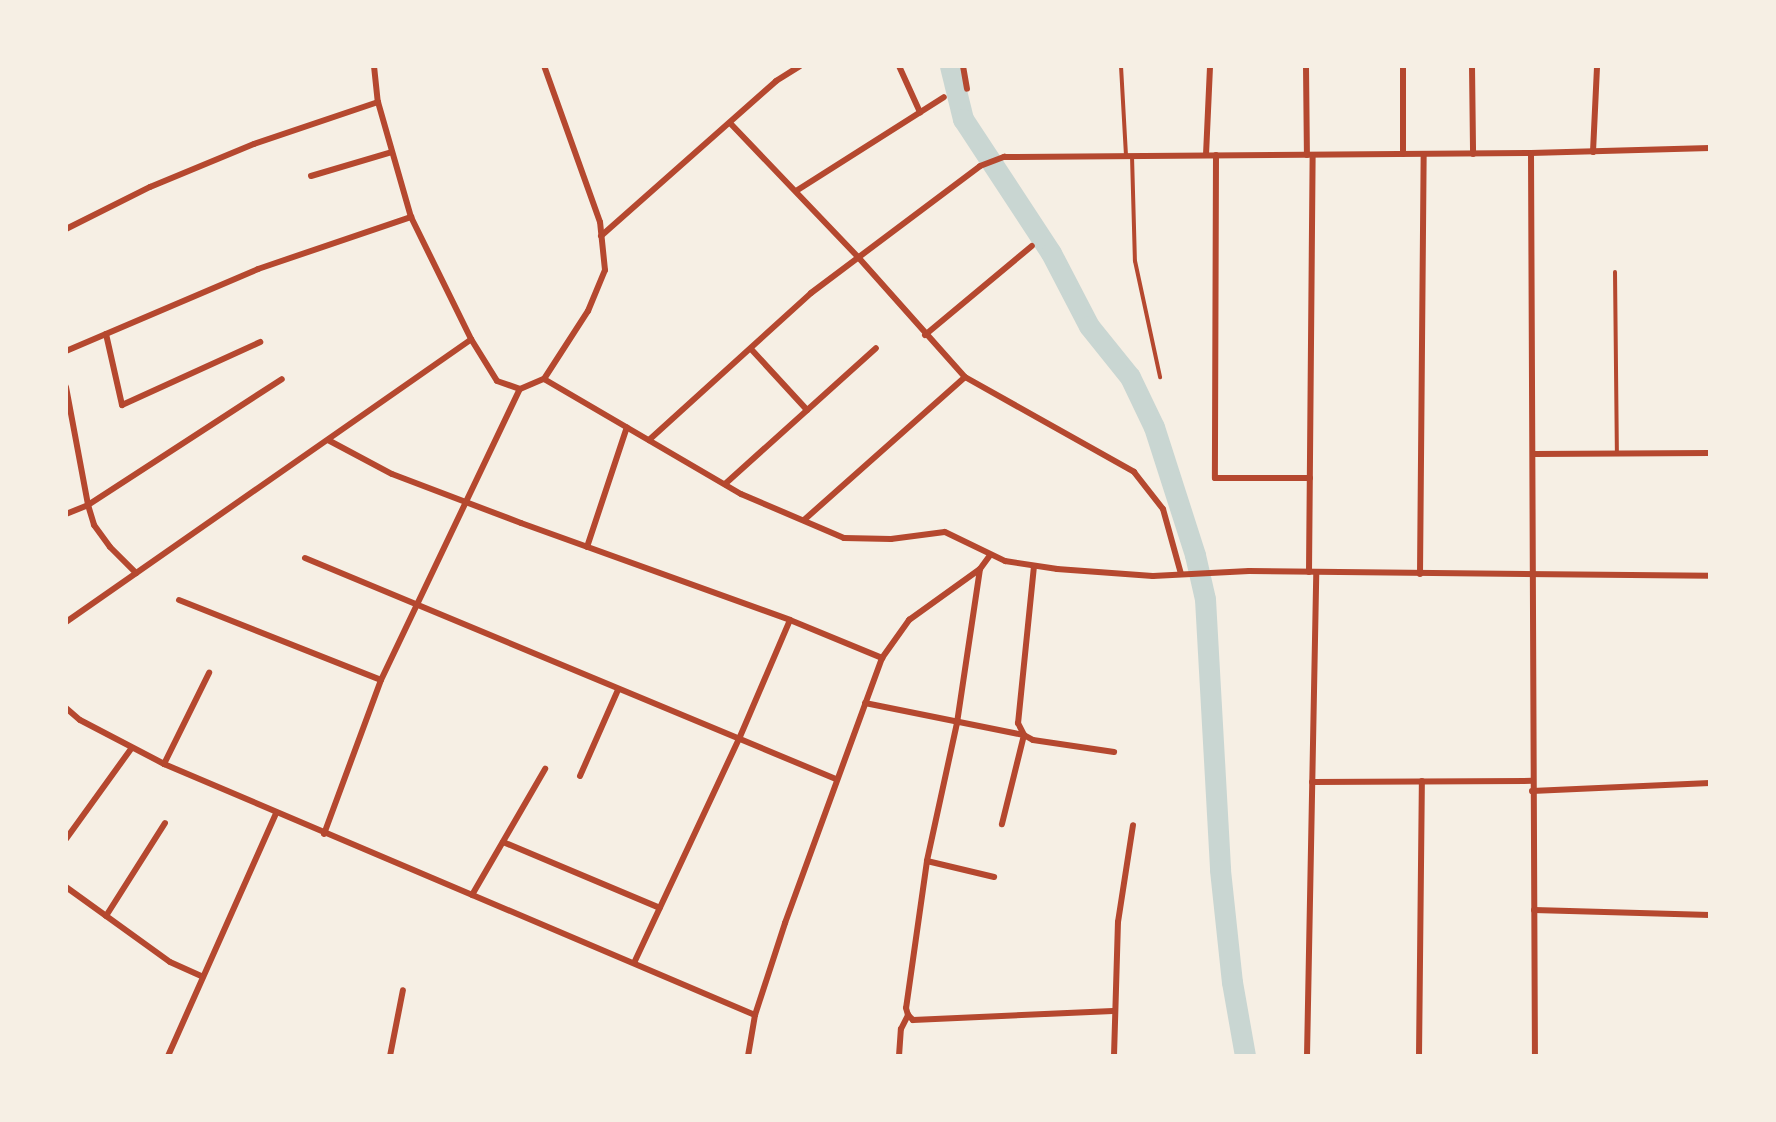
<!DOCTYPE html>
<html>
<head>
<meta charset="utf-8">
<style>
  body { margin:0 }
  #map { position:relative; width:1776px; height:1122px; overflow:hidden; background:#f6efe4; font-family:Mulish,sans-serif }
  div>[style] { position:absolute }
  .canal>* { height:21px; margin:-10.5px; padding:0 10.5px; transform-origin:10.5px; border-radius:10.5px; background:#c9d6d2 }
  .service>* { height:4px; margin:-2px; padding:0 2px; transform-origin:2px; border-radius:2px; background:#b5482f }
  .minor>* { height:6px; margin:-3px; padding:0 3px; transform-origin:3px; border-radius:3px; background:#b5482f }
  span { translate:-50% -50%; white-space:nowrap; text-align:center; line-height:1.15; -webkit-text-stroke:6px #f6efe4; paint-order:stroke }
  .frame { position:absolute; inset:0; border:68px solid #f6efe4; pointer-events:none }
</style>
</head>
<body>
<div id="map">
  <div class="canal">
    <div style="left:950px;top:66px;width:55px;rotate:76.2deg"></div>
    <div style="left:963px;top:119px;width:160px;rotate:56.7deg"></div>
    <div style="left:1051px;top:253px;width:82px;rotate:62.5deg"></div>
    <div style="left:1089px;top:326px;width:65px;rotate:51.2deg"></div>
    <div style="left:1130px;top:377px;width:55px;rotate:64.4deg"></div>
    <div style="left:1154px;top:427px;width:134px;rotate:72.2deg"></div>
    <div style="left:1195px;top:555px;width:45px;rotate:77.2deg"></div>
    <div style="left:1205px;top:599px;width:271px;rotate:86.8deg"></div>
    <div style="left:1220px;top:870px;width:113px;rotate:83.9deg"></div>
    <div style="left:1232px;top:982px;width:75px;rotate:80deg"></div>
  </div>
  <div class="service">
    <div style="left:1121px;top:66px;width:90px;rotate:86.8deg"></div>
    <div style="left:1132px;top:156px;width:105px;rotate:88.4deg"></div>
    <div style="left:1135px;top:261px;width:119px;rotate:77.8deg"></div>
    <div style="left:1615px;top:272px;width:181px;rotate:89.4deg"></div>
  </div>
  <div class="minor">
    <div style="left:374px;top:66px;width:36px;rotate:84deg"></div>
    <div style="left:378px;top:102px;width:120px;rotate:74deg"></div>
    <div style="left:411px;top:217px;width:136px;rotate:63.8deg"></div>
    <div style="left:471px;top:339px;width:49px;rotate:58.2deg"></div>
    <div style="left:497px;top:381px;width:24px;rotate:19deg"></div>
    <div style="left:520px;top:389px;width:26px;rotate:-23deg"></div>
    <div style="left:544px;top:379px;width:228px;rotate:30.3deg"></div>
    <div style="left:741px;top:494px;width:112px;rotate:23.1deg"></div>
    <div style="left:844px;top:538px;width:47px;rotate:1.2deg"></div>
    <div style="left:891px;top:539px;width:54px;rotate:-7.4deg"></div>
    <div style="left:945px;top:532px;width:67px;rotate:25.8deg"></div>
    <div style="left:1005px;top:561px;width:53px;rotate:8.7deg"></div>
    <div style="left:1057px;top:569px;width:96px;rotate:4.2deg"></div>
    <div style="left:1153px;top:576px;width:96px;rotate:-3deg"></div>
    <div style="left:1249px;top:571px;width:461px;rotate:0.6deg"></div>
    <div style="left:899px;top:66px;width:51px;rotate:65.5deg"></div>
    <div style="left:963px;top:66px;width:23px;rotate:80deg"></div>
    <div style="left:1306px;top:66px;width:89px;rotate:89.4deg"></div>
    <div style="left:1472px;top:66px;width:88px;rotate:89.3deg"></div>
    <div style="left:730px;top:123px;width:185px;rotate:46.3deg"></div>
    <div style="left:858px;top:257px;width:161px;rotate:48.3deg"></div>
    <div style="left:965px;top:377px;width:194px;rotate:29.3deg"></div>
    <div style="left:1134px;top:472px;width:47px;rotate:51.9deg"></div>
    <div style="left:1163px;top:509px;width:67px;rotate:74.5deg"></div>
    <div style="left:1593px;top:152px;width:86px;rotate:-87.3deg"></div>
    <div style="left:1531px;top:153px;width:903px;rotate:89.75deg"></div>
    <div style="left:1403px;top:154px;width:88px;rotate:-90deg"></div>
    <div style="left:1206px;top:155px;width:89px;rotate:-87.4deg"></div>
    <div style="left:1216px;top:155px;width:323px;rotate:90.2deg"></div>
    <div style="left:1215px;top:478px;width:95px"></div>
    <div style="left:311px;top:176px;width:84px;rotate:-16.5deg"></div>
    <div style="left:796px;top:191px;width:175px;rotate:-32.4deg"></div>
    <div style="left:66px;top:229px;width:94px;rotate:-26.6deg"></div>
    <div style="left:150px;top:187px;width:113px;rotate:-22.5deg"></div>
    <div style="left:254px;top:144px;width:131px;rotate:-18.7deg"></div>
    <div style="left:601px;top:236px;width:234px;rotate:-41.5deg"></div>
    <div style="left:776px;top:81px;width:28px;rotate:-32deg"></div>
    <div style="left:106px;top:334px;width:73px;rotate:77.3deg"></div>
    <div style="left:122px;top:405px;width:152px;rotate:-24.5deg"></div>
    <div style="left:925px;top:335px;width:139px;rotate:-39.8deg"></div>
    <div style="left:751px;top:349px;width:83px;rotate:47.4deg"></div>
    <div style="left:66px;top:351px;width:209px;rotate:-23.1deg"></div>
    <div style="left:258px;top:269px;width:162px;rotate:-18.8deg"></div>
    <div style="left:544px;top:379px;width:81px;rotate:-57.1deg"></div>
    <div style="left:588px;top:311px;width:44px;rotate:-67.5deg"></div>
    <div style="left:605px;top:270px;width:48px;rotate:-95.9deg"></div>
    <div style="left:600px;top:222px;width:166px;rotate:-109.7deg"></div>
    <div style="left:66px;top:387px;width:120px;rotate:79.4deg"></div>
    <div style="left:88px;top:505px;width:21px;rotate:73deg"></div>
    <div style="left:94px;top:525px;width:27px;rotate:54deg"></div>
    <div style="left:110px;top:547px;width:37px;rotate:45deg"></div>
    <div style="left:328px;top:440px;width:72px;rotate:28deg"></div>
    <div style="left:392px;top:474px;width:138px;rotate:20.8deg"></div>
    <div style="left:521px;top:523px;width:286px;rotate:19.8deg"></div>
    <div style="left:790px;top:620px;width:100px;rotate:22.4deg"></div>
    <div style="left:649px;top:440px;width:219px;rotate:-42.2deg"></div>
    <div style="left:811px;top:293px;width:211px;rotate:-36.9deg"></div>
    <div style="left:980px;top:166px;width:26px;rotate:-21deg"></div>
    <div style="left:1004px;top:157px;width:527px;rotate:-0.43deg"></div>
    <div style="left:1531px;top:153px;width:179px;rotate:-1.6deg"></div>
    <div style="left:1534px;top:454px;width:176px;rotate:-0.3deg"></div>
    <div style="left:725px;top:484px;width:203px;rotate:-42deg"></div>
    <div style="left:66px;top:514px;width:24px;rotate:-22deg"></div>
    <div style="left:88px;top:505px;width:231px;rotate:-33deg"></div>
    <div style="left:804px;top:520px;width:215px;rotate:-41.6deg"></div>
    <div style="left:587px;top:547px;width:126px;rotate:-71.6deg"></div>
    <div style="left:305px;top:558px;width:575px;rotate:22.6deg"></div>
    <div style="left:1034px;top:566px;width:158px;rotate:95.8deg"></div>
    <div style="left:1018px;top:723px;width:13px;rotate:63deg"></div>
    <div style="left:1024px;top:735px;width:10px;rotate:29deg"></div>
    <div style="left:1033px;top:740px;width:82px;rotate:8.4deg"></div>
    <div style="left:980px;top:569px;width:156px;rotate:98.5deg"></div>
    <div style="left:957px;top:723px;width:141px;rotate:102.3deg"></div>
    <div style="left:927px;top:861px;width:148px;rotate:98.1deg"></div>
    <div style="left:906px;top:1008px;width:7px;rotate:74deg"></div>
    <div style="left:908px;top:1015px;width:7px;rotate:45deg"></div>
    <div style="left:913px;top:1020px;width:200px;rotate:-2.6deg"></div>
    <div style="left:1309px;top:572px;width:417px;rotate:-89.5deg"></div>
    <div style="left:1420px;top:574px;width:420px;rotate:-89.5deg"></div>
    <div style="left:179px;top:600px;width:217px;rotate:21.6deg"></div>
    <div style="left:66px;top:622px;width:494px;rotate:-34.9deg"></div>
    <div style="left:865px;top:703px;width:162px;rotate:11.4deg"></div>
    <div style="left:1024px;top:735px;width:92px;rotate:103.9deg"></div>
    <div style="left:66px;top:708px;width:18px;rotate:41deg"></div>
    <div style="left:80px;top:720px;width:95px;rotate:27.6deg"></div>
    <div style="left:164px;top:764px;width:642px;rotate:23.01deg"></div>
    <div style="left:164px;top:764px;width:102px;rotate:-63.7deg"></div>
    <div style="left:580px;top:776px;width:94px;rotate:-66.2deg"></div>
    <div style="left:1312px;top:782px;width:220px;rotate:-0.3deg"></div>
    <div style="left:1532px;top:791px;width:178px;rotate:-2.6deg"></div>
    <div style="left:324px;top:834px;width:164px;rotate:-69.7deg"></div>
    <div style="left:381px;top:680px;width:322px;rotate:-64.5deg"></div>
    <div style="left:66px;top:839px;width:111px;rotate:-54.2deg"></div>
    <div style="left:503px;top:842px;width:170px;rotate:22.8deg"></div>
    <div style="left:927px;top:861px;width:69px;rotate:13.4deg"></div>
    <div style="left:66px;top:887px;width:128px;rotate:35.8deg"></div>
    <div style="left:170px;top:962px;width:36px;rotate:24deg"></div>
    <div style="left:472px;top:895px;width:146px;rotate:-59.9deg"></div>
    <div style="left:1534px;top:910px;width:176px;rotate:1.6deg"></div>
    <div style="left:106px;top:916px;width:110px;rotate:-57.6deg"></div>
    <div style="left:634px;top:963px;width:247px;rotate:-64.9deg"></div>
    <div style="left:739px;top:739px;width:129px;rotate:-66.8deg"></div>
    <div style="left:168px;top:1056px;width:266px;rotate:-66deg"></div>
    <div style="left:390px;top:1056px;width:67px;rotate:-78.9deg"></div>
    <div style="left:748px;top:1056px;width:42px;rotate:-80.3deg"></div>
    <div style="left:755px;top:1015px;width:97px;rotate:-71.9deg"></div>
    <div style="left:785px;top:923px;width:282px;rotate:-69.9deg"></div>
    <div style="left:882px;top:658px;width:47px;rotate:-54.6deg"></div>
    <div style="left:909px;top:620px;width:87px;rotate:-35.7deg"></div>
    <div style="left:980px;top:569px;width:17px;rotate:-54deg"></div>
    <div style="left:899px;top:1056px;width:27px;rotate:-86deg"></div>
    <div style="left:901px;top:1029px;width:16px;rotate:-63deg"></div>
    <div style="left:1114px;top:1056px;width:134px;rotate:-88.3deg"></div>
    <div style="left:1118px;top:922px;width:98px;rotate:-81.2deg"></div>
    <div style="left:1307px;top:1056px;width:484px;rotate:-88.9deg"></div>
    <div style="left:1419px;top:1056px;width:275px;rotate:-89.4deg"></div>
  </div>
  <div class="frame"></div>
</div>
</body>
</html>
